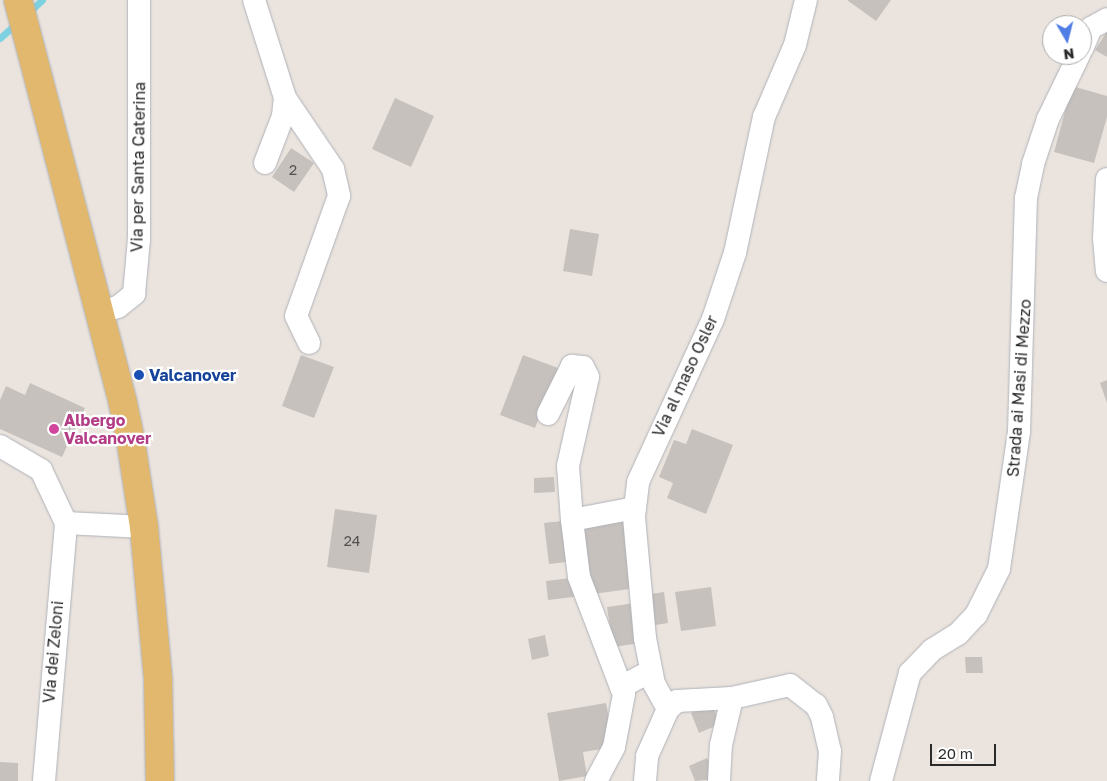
<!DOCTYPE html>
<html>
<head>
<meta charset="utf-8">
<style>
  body { margin:0 }
  #map { position:relative; width:1107px; height:781px; overflow:hidden; background:#ebe4de; font-family:"Golos Text",sans-serif }
  div>[style] { position:absolute }
  .stream>* { height:7px; margin:-3.5px; padding:0 3.5px; transform-origin:3.5px; border-radius:3.5px; background:#7dd2e1 }
  .building>* { inset:0; background:#c6c1bd }
  .roads { filter:drop-shadow(0 0 1px #afb2b9) drop-shadow(0 0 1px #afb2b9) }
  .minor>* { height:22px; margin:-11px; padding:0 11px; transform-origin:11px; border-radius:11px; background:#fff }
  .major>* { height:28px; margin:-14px; padding:0 14px; transform-origin:14px; border-radius:14px; background:#e1b86d }
  .dots>* { width:14px; height:14px; translate:-50% -50%; box-sizing:border-box; border:2px solid #fff; border-radius:50% }
  span { translate:-50% -50%; white-space:nowrap; text-align:center; line-height:1.15; -webkit-text-stroke:4.5px #fff; paint-order:stroke }
  .number-label { font-size:14px; color:#51504f }
  .number-label span { -webkit-text-stroke-width:0 }
  .street-label { font-size:16px; color:#2a2a2a }
  .transit-label { font-size:16px; color:#164399; font-weight:700 }
  .left { translate:0 -50%; text-align:left }
  .hotel-label { font-size:16px; color:#b23c85; font-weight:700 }
  .north { position:absolute; left:1042px; top:15px; width:50px; height:50px; box-sizing:border-box; background:#fff; border:1px solid #aaa; border-radius:50%; rotate:172deg; font-size:14px; font-weight:700; line-height:20px; text-align:center; color:#2a2a2a }
  .north::after { content:''; display:block; margin:auto; width:18px; height:22px; background:#517ee5; clip-path:polygon(50% 0,100% 100%,50% 72%,0 100%) }
  .scale { position:absolute; left:930px; top:744px; width:66px; height:22px; box-sizing:border-box; border:2px solid #2a2a2a; border-top:0; padding-left:6px; font-size:15px; line-height:18px; white-space:nowrap; color:#2a2a2a; -webkit-text-stroke:4px #fff; paint-order:stroke }
</style>
</head>
<body>
<div id="map">
  <div class="stream">
    <div style="left:28px;top:13px;width:19px;rotate:-43deg"></div>
    <div style="left:0;top:38px;width:24px;rotate:-42deg"></div>
  </div>
  <div class="building">
    <div style="clip-path:polygon(847px 0,891px 0,876px 21px)"></div>
    <div style="clip-path:polygon(1106px 33px,1107px 33px,1107px 57px,1095px 50px)"></div>
    <div style="clip-path:polygon(1072px 86px,1107px 96px,1107px 117px,1094px 163px,1054px 152px)"></div>
    <div style="clip-path:polygon(395px 98px,434px 116px,411px 167px,372px 149px)"></div>
    <div style="clip-path:polygon(291px 148px,314px 163px,294px 192px,272px 177px)"></div>
    <div style="clip-path:polygon(570px 229px,599px 234px,592px 276px,563px 271px)"></div>
    <div style="clip-path:polygon(301px 355px,334px 367px,314px 418px,282px 406px)"></div>
    <div style="clip-path:polygon(523px 355px,558px 368px,535px 428px,500px 415px)"></div>
    <div style="clip-path:polygon(1107px 380px,1107px 403px,1100px 383px)"></div>
    <div style="clip-path:polygon(30px 383px,85px 408px,62px 457px,0 429px,0 400px,6px 386px,25px 395px)"></div>
    <div style="clip-path:polygon(692px 429px,733px 445px,706px 514px,667px 498px,673px 483px,659px 477px,674px 440px,686px 444px)"></div>
    <div style="clip-path:polygon(554px 477px,555px 492px,534px 493px,534px 478px)"></div>
    <div style="clip-path:polygon(335px 509px,377px 515px,369px 573px,327px 567px)"></div>
    <div style="clip-path:polygon(627px 517px,637px 588px,593px 594px,582px 524px)"></div>
    <div style="clip-path:polygon(572px 520px,576px 561px,549px 564px,544px 523px)"></div>
    <div style="clip-path:polygon(579px 577px,582px 596px,548px 600px,546px 581px)"></div>
    <div style="clip-path:polygon(711px 587px,716px 626px,681px 631px,675px 592px)"></div>
    <div style="clip-path:polygon(664px 592px,668px 623px,649px 626px,645px 595px)"></div>
    <div style="clip-path:polygon(635px 603px,641px 643px,613px 647px,607px 607px)"></div>
    <div style="clip-path:polygon(545px 635px,549px 656px,532px 660px,528px 639px)"></div>
    <div style="clip-path:polygon(965px 657px,982px 657px,983px 673px,966px 673px)"></div>
    <div style="clip-path:polygon(606px 703px,614px 747px,583px 752px,587px 776px,559px 781px,547px 713px)"></div>
    <div style="clip-path:polygon(712px 704px,720px 724px,699px 733px,691px 713px)"></div>
    <div style="clip-path:polygon(707px 758px,717px 779px,695px 781px,689px 766px)"></div>
    <div style="clip-path:polygon(0 762px,18px 763px,18px 781px,0 781px)"></div>
  </div>
  <div class="roads">
    <div class="minor">
      <div style="left:254px;top:0;width:103px;rotate:72.4deg"></div>
      <div style="left:285px;top:98px;width:86px;rotate:55.9deg"></div>
      <div style="left:333px;top:169px;width:28px;rotate:77deg"></div>
      <div style="left:339px;top:196px;width:127px;rotate:109.7deg"></div>
      <div style="left:296px;top:316px;width:30px;rotate:64deg"></div>
      <div style="left:1082px;top:49px;width:23px;rotate:-67deg"></div>
      <div style="left:1091px;top:28px;width:18px;rotate:-29deg"></div>
      <div style="left:265px;top:163px;width:50px;rotate:-69deg"></div>
      <div style="left:283px;top:116px;width:18px;rotate:-84deg"></div>
      <div style="left:1107px;top:179px;width:59px;rotate:92.9deg"></div>
      <div style="left:1104px;top:238px;width:33px;rotate:85deg"></div>
      <div style="left:99px;top:313px;width:20px;rotate:-18deg"></div>
      <div style="left:118px;top:307px;width:21px;rotate:-39deg"></div>
      <div style="left:134px;top:294px;width:55px;rotate:-84.8deg"></div>
      <div style="left:139px;top:239px;width:239px;rotate:-90deg"></div>
      <div style="left:548px;top:414px;width:54px;rotate:-63.4deg"></div>
      <div style="left:572px;top:366px;width:11px;rotate:5deg"></div>
      <div style="left:583px;top:367px;width:11px;rotate:63deg"></div>
      <div style="left:588px;top:377px;width:91px;rotate:102.7deg"></div>
      <div style="left:568px;top:466px;width:54px;rotate:85.8deg"></div>
      <div style="left:572px;top:520px;width:57px;rotate:83deg"></div>
      <div style="left:579px;top:577px;width:118px;rotate:69.1deg"></div>
      <div style="left:0;top:446px;width:48px;rotate:30.3deg"></div>
      <div style="left:41px;top:470px;width:59px;rotate:64.7deg"></div>
      <div style="left:572px;top:520px;width:64px;rotate:-10.8deg"></div>
      <div style="left:66px;top:523px;width:78px;rotate:2.9deg"></div>
      <div style="left:668px;top:709px;width:29px;rotate:-119deg"></div>
      <div style="left:654px;top:684px;width:47px;rotate:-101.1deg"></div>
      <div style="left:645px;top:638px;width:122px;rotate:-95.2deg"></div>
      <div style="left:634px;top:516px;width:34px;rotate:-83deg"></div>
      <div style="left:638px;top:482px;width:179px;rotate:-65.3deg"></div>
      <div style="left:713px;top:319px;width:70px;rotate:-71.6deg"></div>
      <div style="left:735px;top:253px;width:139px;rotate:-78deg"></div>
      <div style="left:764px;top:117px;width:78px;rotate:-66.7deg"></div>
      <div style="left:795px;top:45px;width:46px;rotate:-76.3deg"></div>
      <div style="left:44px;top:781px;width:259px;rotate:-85.1deg"></div>
      <div style="left:596px;top:781px;width:38px;rotate:-62deg"></div>
      <div style="left:614px;top:747px;width:54px;rotate:-79.3deg"></div>
      <div style="left:624px;top:694px;width:8px;rotate:-113deg"></div>
      <div style="left:621px;top:687px;width:34px;rotate:-28deg"></div>
      <div style="left:645px;top:781px;width:25px;rotate:-85deg"></div>
      <div style="left:647px;top:756px;width:51px;rotate:-65.9deg"></div>
      <div style="left:668px;top:709px;width:12px;rotate:-42deg"></div>
      <div style="left:677px;top:701px;width:55px;rotate:-3.1deg"></div>
      <div style="left:732px;top:698px;width:59px;rotate:-12.6deg"></div>
      <div style="left:790px;top:685px;width:33px;rotate:38deg"></div>
      <div style="left:816px;top:705px;width:13px;rotate:63deg"></div>
      <div style="left:822px;top:717px;width:35px;rotate:77deg"></div>
      <div style="left:830px;top:751px;width:30px;rotate:94deg"></div>
      <div style="left:719px;top:781px;width:36px;rotate:-87deg"></div>
      <div style="left:721px;top:745px;width:48px;rotate:-76.8deg"></div>
      <div style="left:881px;top:781px;width:112px;rotate:-75deg"></div>
      <div style="left:910px;top:673px;width:32px;rotate:-46deg"></div>
      <div style="left:932px;top:650px;width:31px;rotate:-32deg"></div>
      <div style="left:958px;top:634px;width:26px;rotate:-47deg"></div>
      <div style="left:976px;top:615px;width:51px;rotate:-63.4deg"></div>
      <div style="left:999px;top:569px;width:138px;rotate:-81.7deg"></div>
      <div style="left:1019px;top:432px;width:234px;rotate:-88.3deg"></div>
      <div style="left:1026px;top:198px;width:35px;rotate:-78deg"></div>
      <div style="left:1033px;top:164px;width:47px;rotate:-71.6deg"></div>
      <div style="left:1048px;top:119px;width:71px;rotate:-64.2deg"></div>
    </div>
    <div class="major">
      <div style="left:18px;top:0;width:417px;rotate:75.4deg"></div>
      <div style="left:123px;top:404px;width:40px;rotate:78deg"></div>
      <div style="left:131px;top:443px;width:85px;rotate:81.2deg"></div>
      <div style="left:144px;top:527px;width:153px;rotate:84.7deg"></div>
      <div style="left:158px;top:679px;width:102px;rotate:88.9deg"></div>
    </div>
  </div>
  <div class="dots">
    <div style="left:139px;top:375px;background:#1a4fb4"></div>
    <div style="left:54px;top:429px;background:#d1479c"></div>
  </div>
  <div class="number-label">
    <span style="left:293px;top:170px">2</span>
    <span style="left:352px;top:541px">24</span>
  </div>
  <div class="street-label">
    <span style="left:138px;top:167px;rotate:-89deg">Via per Santa Caterina</span>
    <span style="left:685px;top:376px;rotate:-65deg">Via al maso Osler</span>
    <span style="left:1019px;top:388px;rotate:-86deg">Strada ai Masi di Mezzo</span>
    <span style="left:53px;top:652px;rotate:-85deg">Via dei Zeloni</span>
  </div>
  <div class="transit-label">
    <span class="left" style="left:149px;top:375px">Valcanover</span>
  </div>
  <div class="hotel-label">
    <span class="left" style="left:64px;top:429px">Albergo<br>Valcanover</span>
  </div>
  <div class="north">N</div>
  <div class="scale">20 m</div>
</div>
</body>
</html>
